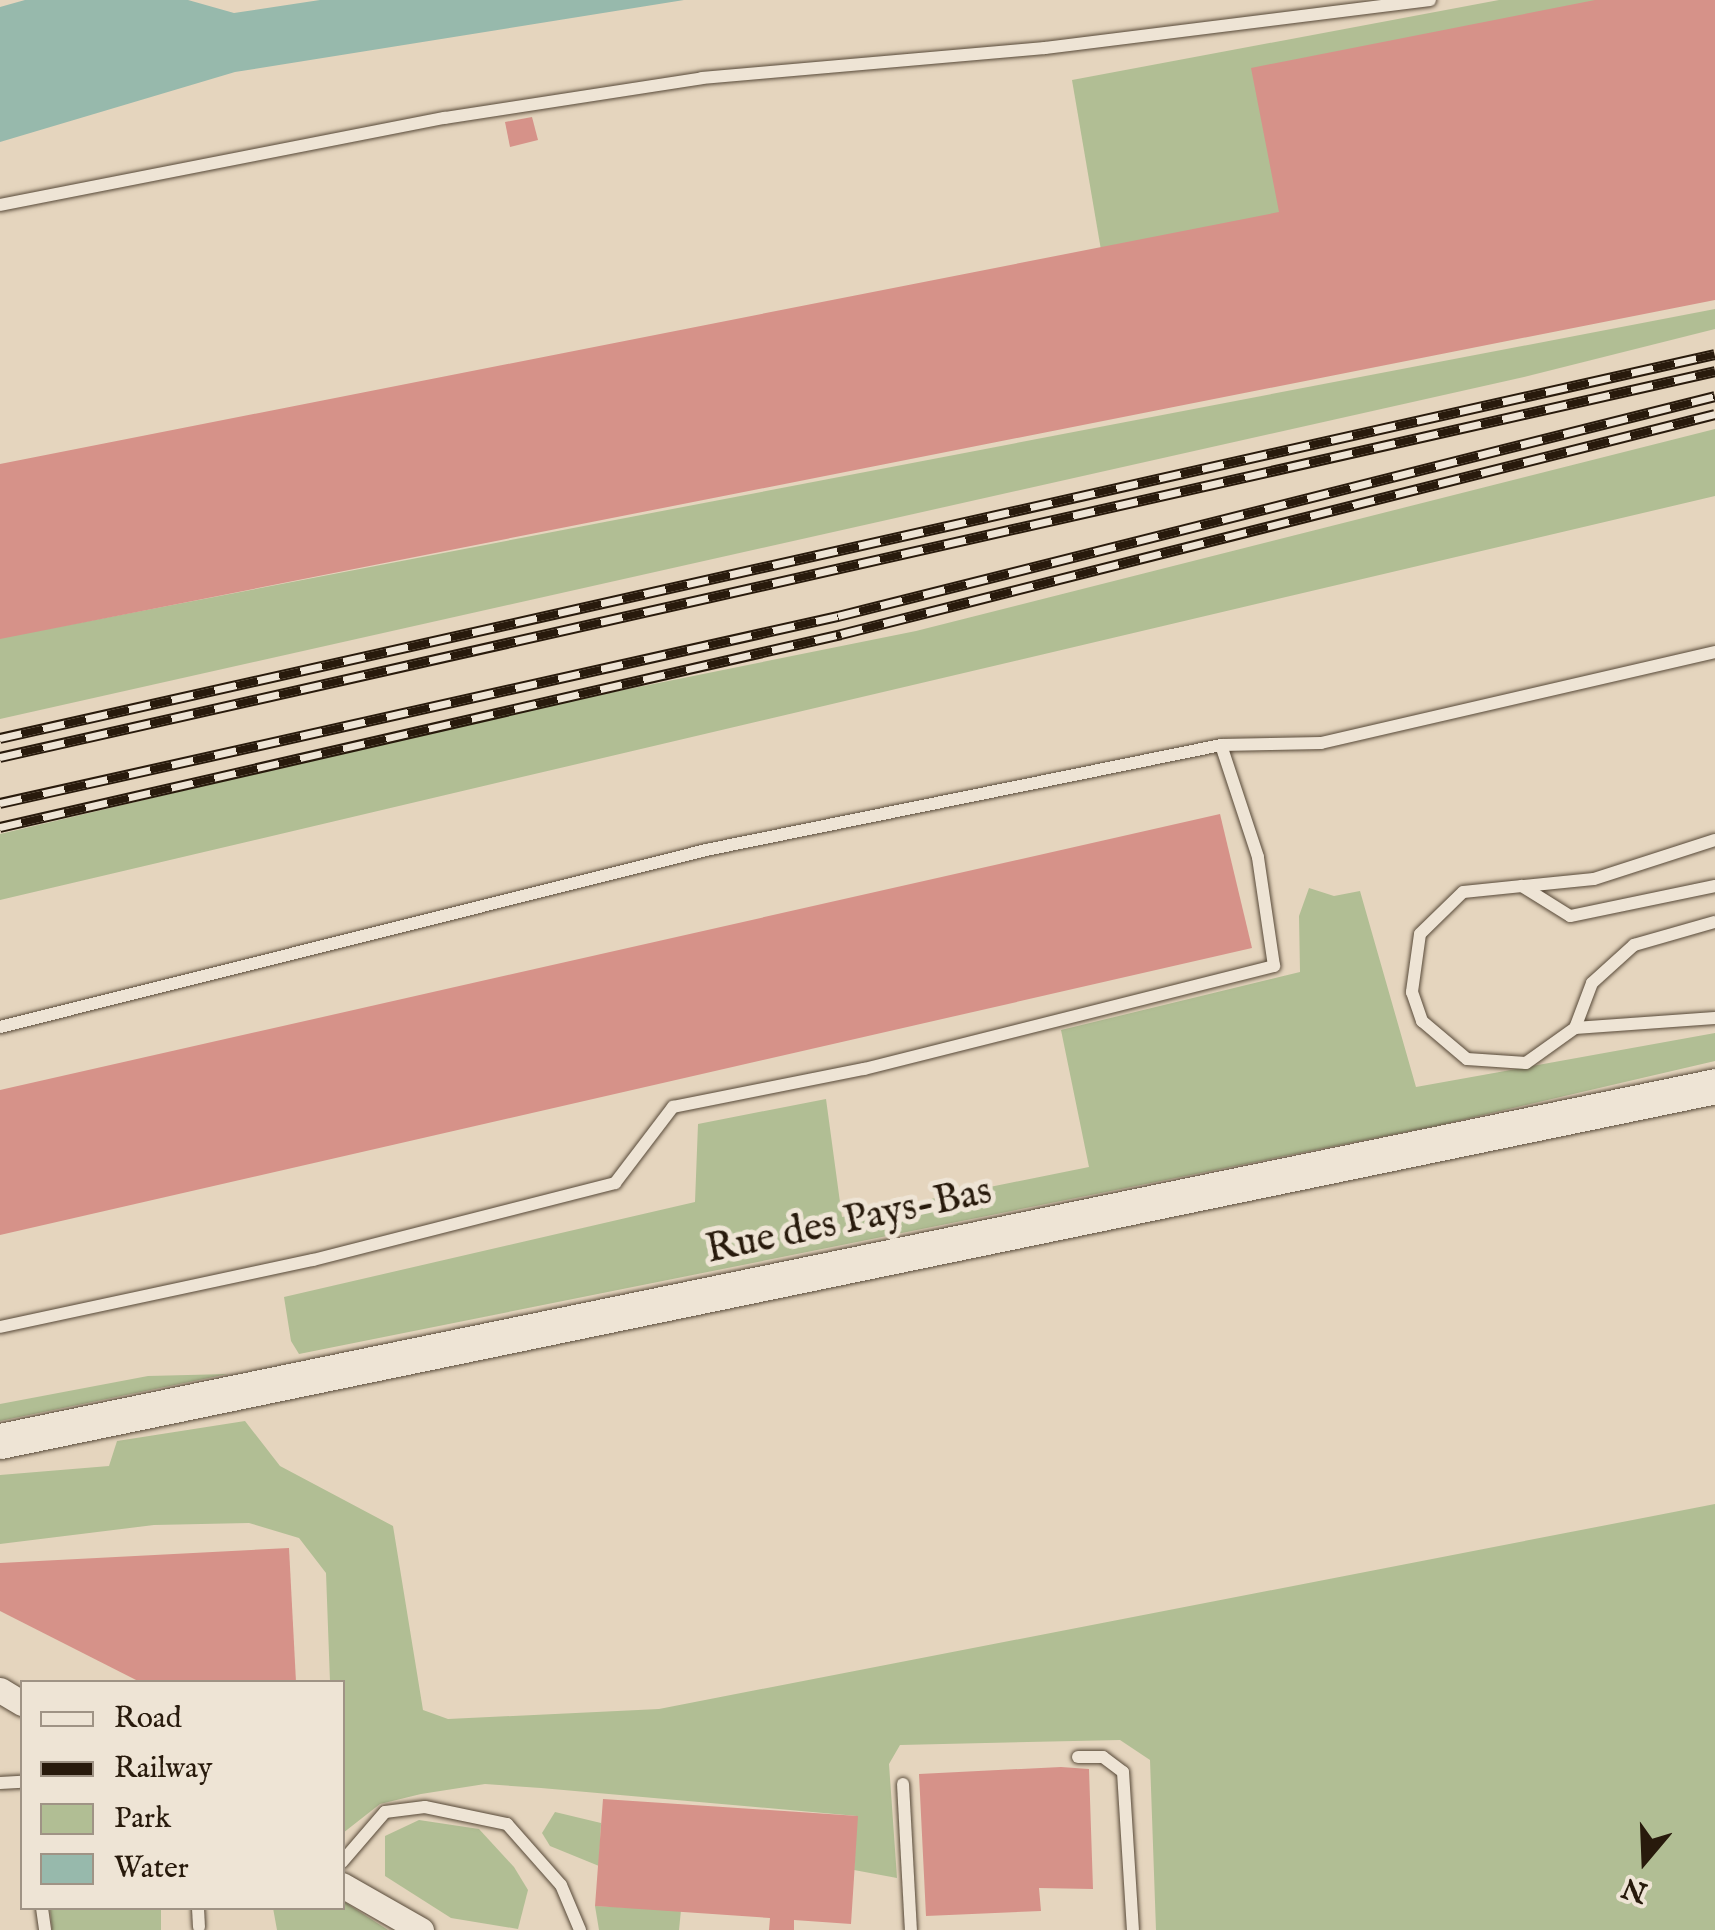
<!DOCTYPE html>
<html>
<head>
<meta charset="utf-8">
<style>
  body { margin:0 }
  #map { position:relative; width:1715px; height:1930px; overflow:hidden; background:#e5d5be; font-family:"IM FELL English",serif }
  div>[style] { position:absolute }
  .green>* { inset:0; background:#b1be94 }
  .water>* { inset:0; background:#97b9ac }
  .building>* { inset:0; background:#d69289 }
  .roads { filter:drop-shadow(0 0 2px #574938) drop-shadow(0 0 2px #574938) }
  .lane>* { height:12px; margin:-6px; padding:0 6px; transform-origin:6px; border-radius:6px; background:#eee4d5 }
  .street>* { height:25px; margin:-12.5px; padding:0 12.5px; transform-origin:12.5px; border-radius:12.5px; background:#eee4d5 }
  .secondary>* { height:35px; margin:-17.5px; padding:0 17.5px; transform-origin:17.5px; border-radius:17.5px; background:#eee4d5 }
  .rail>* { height:11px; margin-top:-5.5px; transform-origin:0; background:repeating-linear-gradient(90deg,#eee4d5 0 22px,#281a0c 0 44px); box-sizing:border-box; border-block:2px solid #281a0c }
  span { translate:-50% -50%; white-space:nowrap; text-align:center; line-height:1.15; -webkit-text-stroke:10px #eee4d5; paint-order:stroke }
  .street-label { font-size:40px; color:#281a0c }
  .legend { position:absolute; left:20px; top:1680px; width:325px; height:230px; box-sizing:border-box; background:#eee4d5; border:2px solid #9f9385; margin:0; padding:12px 18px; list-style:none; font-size:30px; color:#281a0c }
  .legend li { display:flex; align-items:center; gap:20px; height:50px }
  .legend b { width:50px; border:2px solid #9f9385 }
  .north { position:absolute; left:1595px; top:1810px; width:100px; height:100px; -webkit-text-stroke:8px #eee4d5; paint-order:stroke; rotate:199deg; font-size:28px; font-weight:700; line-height:40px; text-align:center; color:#281a0c }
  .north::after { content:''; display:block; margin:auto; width:35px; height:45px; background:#281a0c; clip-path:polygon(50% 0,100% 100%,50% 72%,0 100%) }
</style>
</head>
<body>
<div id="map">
  <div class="green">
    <div style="clip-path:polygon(1499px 0,1629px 0,1292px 214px,1101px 250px,1072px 80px)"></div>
    <div style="clip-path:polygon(1715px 309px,1715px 329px,1524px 377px,0 719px,0 638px)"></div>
    <div style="clip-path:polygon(1715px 429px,1715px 496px,0 900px,0 834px,529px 709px,916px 631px)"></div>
    <div style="clip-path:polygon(1309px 888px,1334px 896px,1360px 891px,1416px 1087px,1715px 1033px,1715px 1061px,1440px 1125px,299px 1354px,291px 1341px,284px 1297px,695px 1202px,698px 1124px,826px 1099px,842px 1217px,1089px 1167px,1061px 1030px,1300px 972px,1299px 916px)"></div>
    <div style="clip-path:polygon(228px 1374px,0 1421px,0 1404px,148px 1376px)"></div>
    <div style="clip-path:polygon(245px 1421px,280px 1466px,393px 1526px,423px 1710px,448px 1719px,659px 1709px,1715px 1504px,1715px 1930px,1156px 1930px,1150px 1760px,1120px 1740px,900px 1745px,889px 1764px,897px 1878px,854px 1870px,857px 1816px,541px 1788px,485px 1784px,421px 1794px,380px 1804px,343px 1833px,342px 1682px,330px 1682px,326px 1573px,299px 1538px,249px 1523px,154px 1525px,0 1544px,0 1475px,109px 1466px,117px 1441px)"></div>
    <div style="clip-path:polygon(555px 1812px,601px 1823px,599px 1866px,550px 1846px,542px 1833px)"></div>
    <div style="clip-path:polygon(419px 1820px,479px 1829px,514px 1867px,528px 1890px,518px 1929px,451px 1918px,385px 1876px,385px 1836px)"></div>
    <div style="clip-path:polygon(343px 1901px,388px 1930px,277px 1930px,273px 1908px,342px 1908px)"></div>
    <div style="clip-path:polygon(595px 1906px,681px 1910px,679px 1930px,599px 1930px)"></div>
    <div style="clip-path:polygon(50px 1908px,161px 1908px,161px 1930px,52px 1930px)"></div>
  </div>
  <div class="water">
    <div style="clip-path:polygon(25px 0,188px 0,234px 13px,320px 0,684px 0,235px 72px,0 142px,0 7px)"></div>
  </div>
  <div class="building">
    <div style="clip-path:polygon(1595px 0,1715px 0,1715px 300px,0 639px,0 464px,1279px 212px,1251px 68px)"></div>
    <div style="clip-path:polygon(532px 117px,538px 140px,510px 147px,505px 122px)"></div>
    <div style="clip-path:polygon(1220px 814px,1252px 948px,0 1235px,0 1090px)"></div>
    <div style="clip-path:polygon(289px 1548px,296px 1682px,140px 1682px,0 1611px,0 1563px)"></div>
    <div style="clip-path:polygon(1061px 1767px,1089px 1769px,1093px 1889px,1039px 1888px,1041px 1911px,926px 1916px,919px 1774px)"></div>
    <div style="clip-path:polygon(603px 1799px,858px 1816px,851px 1924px,794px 1920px,794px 1930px,769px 1930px,770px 1918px,595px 1906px)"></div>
  </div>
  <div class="roads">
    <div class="lane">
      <div style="left:0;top:205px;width:453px;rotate:-11.1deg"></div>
      <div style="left:445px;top:118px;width:260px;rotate:-8.8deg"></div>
      <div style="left:702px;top:78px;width:344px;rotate:-5deg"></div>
      <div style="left:1045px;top:48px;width:388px;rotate:-7.1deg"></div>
      <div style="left:1524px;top:886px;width:70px;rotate:-5.7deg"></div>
      <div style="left:1594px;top:879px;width:127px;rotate:-17.9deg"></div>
      <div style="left:1715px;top:886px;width:148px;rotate:168.3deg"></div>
      <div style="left:1570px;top:916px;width:57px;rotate:-148deg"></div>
      <div style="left:1522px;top:886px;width:59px;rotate:174.2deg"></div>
      <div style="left:1463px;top:892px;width:60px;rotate:135.7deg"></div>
      <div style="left:1420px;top:934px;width:59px;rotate:97.9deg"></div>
      <div style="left:1412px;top:992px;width:31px;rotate:71deg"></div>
      <div style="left:1422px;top:1021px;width:59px;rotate:40.2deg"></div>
      <div style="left:1467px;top:1059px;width:59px;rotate:3.9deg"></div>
      <div style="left:1526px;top:1063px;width:60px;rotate:-35.5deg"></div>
      <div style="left:1575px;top:1028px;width:48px;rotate:-69.3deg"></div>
      <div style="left:1592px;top:983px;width:57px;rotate:-42.1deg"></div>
      <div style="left:1634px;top:945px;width:84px;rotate:-15.9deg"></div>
      <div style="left:0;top:1027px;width:728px;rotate:-14.07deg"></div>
      <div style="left:706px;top:850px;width:526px;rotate:-11.52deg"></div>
      <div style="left:1221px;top:745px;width:100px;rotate:-1.1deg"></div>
      <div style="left:1321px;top:743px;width:404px;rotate:-13deg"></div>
      <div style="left:1575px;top:1028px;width:140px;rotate:-4.1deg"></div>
      <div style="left:0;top:1327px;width:320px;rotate:-12.1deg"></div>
      <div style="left:313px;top:1260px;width:312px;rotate:-14.3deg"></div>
      <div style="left:615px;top:1183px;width:96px;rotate:-52.7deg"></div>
      <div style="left:673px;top:1107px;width:195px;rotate:-11.3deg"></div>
      <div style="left:864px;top:1069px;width:423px;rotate:-14.1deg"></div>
      <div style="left:1274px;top:966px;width:110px;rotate:-98.4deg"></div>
      <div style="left:1258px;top:857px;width:118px;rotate:-108.3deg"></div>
      <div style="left:1078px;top:1757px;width:25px"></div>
      <div style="left:1103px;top:1757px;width:25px;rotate:37deg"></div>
      <div style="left:1123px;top:1772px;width:158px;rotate:86.4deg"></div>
      <div style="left:0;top:1783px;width:22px;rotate:-3deg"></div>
      <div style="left:903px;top:1784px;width:146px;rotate:86.9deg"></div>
      <div style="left:342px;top:1862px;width:66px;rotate:-49.3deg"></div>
      <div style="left:385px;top:1812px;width:40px;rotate:-7.1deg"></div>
      <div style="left:425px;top:1807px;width:84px;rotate:11.7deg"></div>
      <div style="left:507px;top:1824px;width:81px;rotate:48.5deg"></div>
      <div style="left:561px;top:1885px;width:49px;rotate:67.1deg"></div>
      <div style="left:42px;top:1908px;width:22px;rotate:82deg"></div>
      <div style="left:198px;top:1908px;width:19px;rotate:87deg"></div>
    </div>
    <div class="street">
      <div style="left:0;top:1690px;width:26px;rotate:31deg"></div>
      <div style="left:342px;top:1885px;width:91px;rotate:29.7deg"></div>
    </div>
    <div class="secondary">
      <div style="left:0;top:1441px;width:1751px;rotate:-11.69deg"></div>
    </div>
  </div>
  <div class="rail">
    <div style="left:0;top:738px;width:1757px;rotate:-12.62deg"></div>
    <div style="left:0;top:757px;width:1758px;rotate:-12.68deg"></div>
    <div style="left:0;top:803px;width:859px;rotate:-12.58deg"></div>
    <div style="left:838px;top:616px;width:904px;rotate:-14.08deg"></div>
    <div style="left:0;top:827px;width:863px;rotate:-12.92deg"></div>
    <div style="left:841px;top:634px;width:901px;rotate:-14.13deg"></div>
  </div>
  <div class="street-label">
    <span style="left:849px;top:1222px;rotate:-12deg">Rue des Pays-Bas</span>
  </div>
  <ul class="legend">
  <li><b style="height:12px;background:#eee4d5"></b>Road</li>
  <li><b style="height:12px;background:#281a0c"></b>Railway</li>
  <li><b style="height:28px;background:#b1be94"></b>Park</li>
  <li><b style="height:28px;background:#97b9ac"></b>Water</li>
  </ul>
  <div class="north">N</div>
</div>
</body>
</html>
